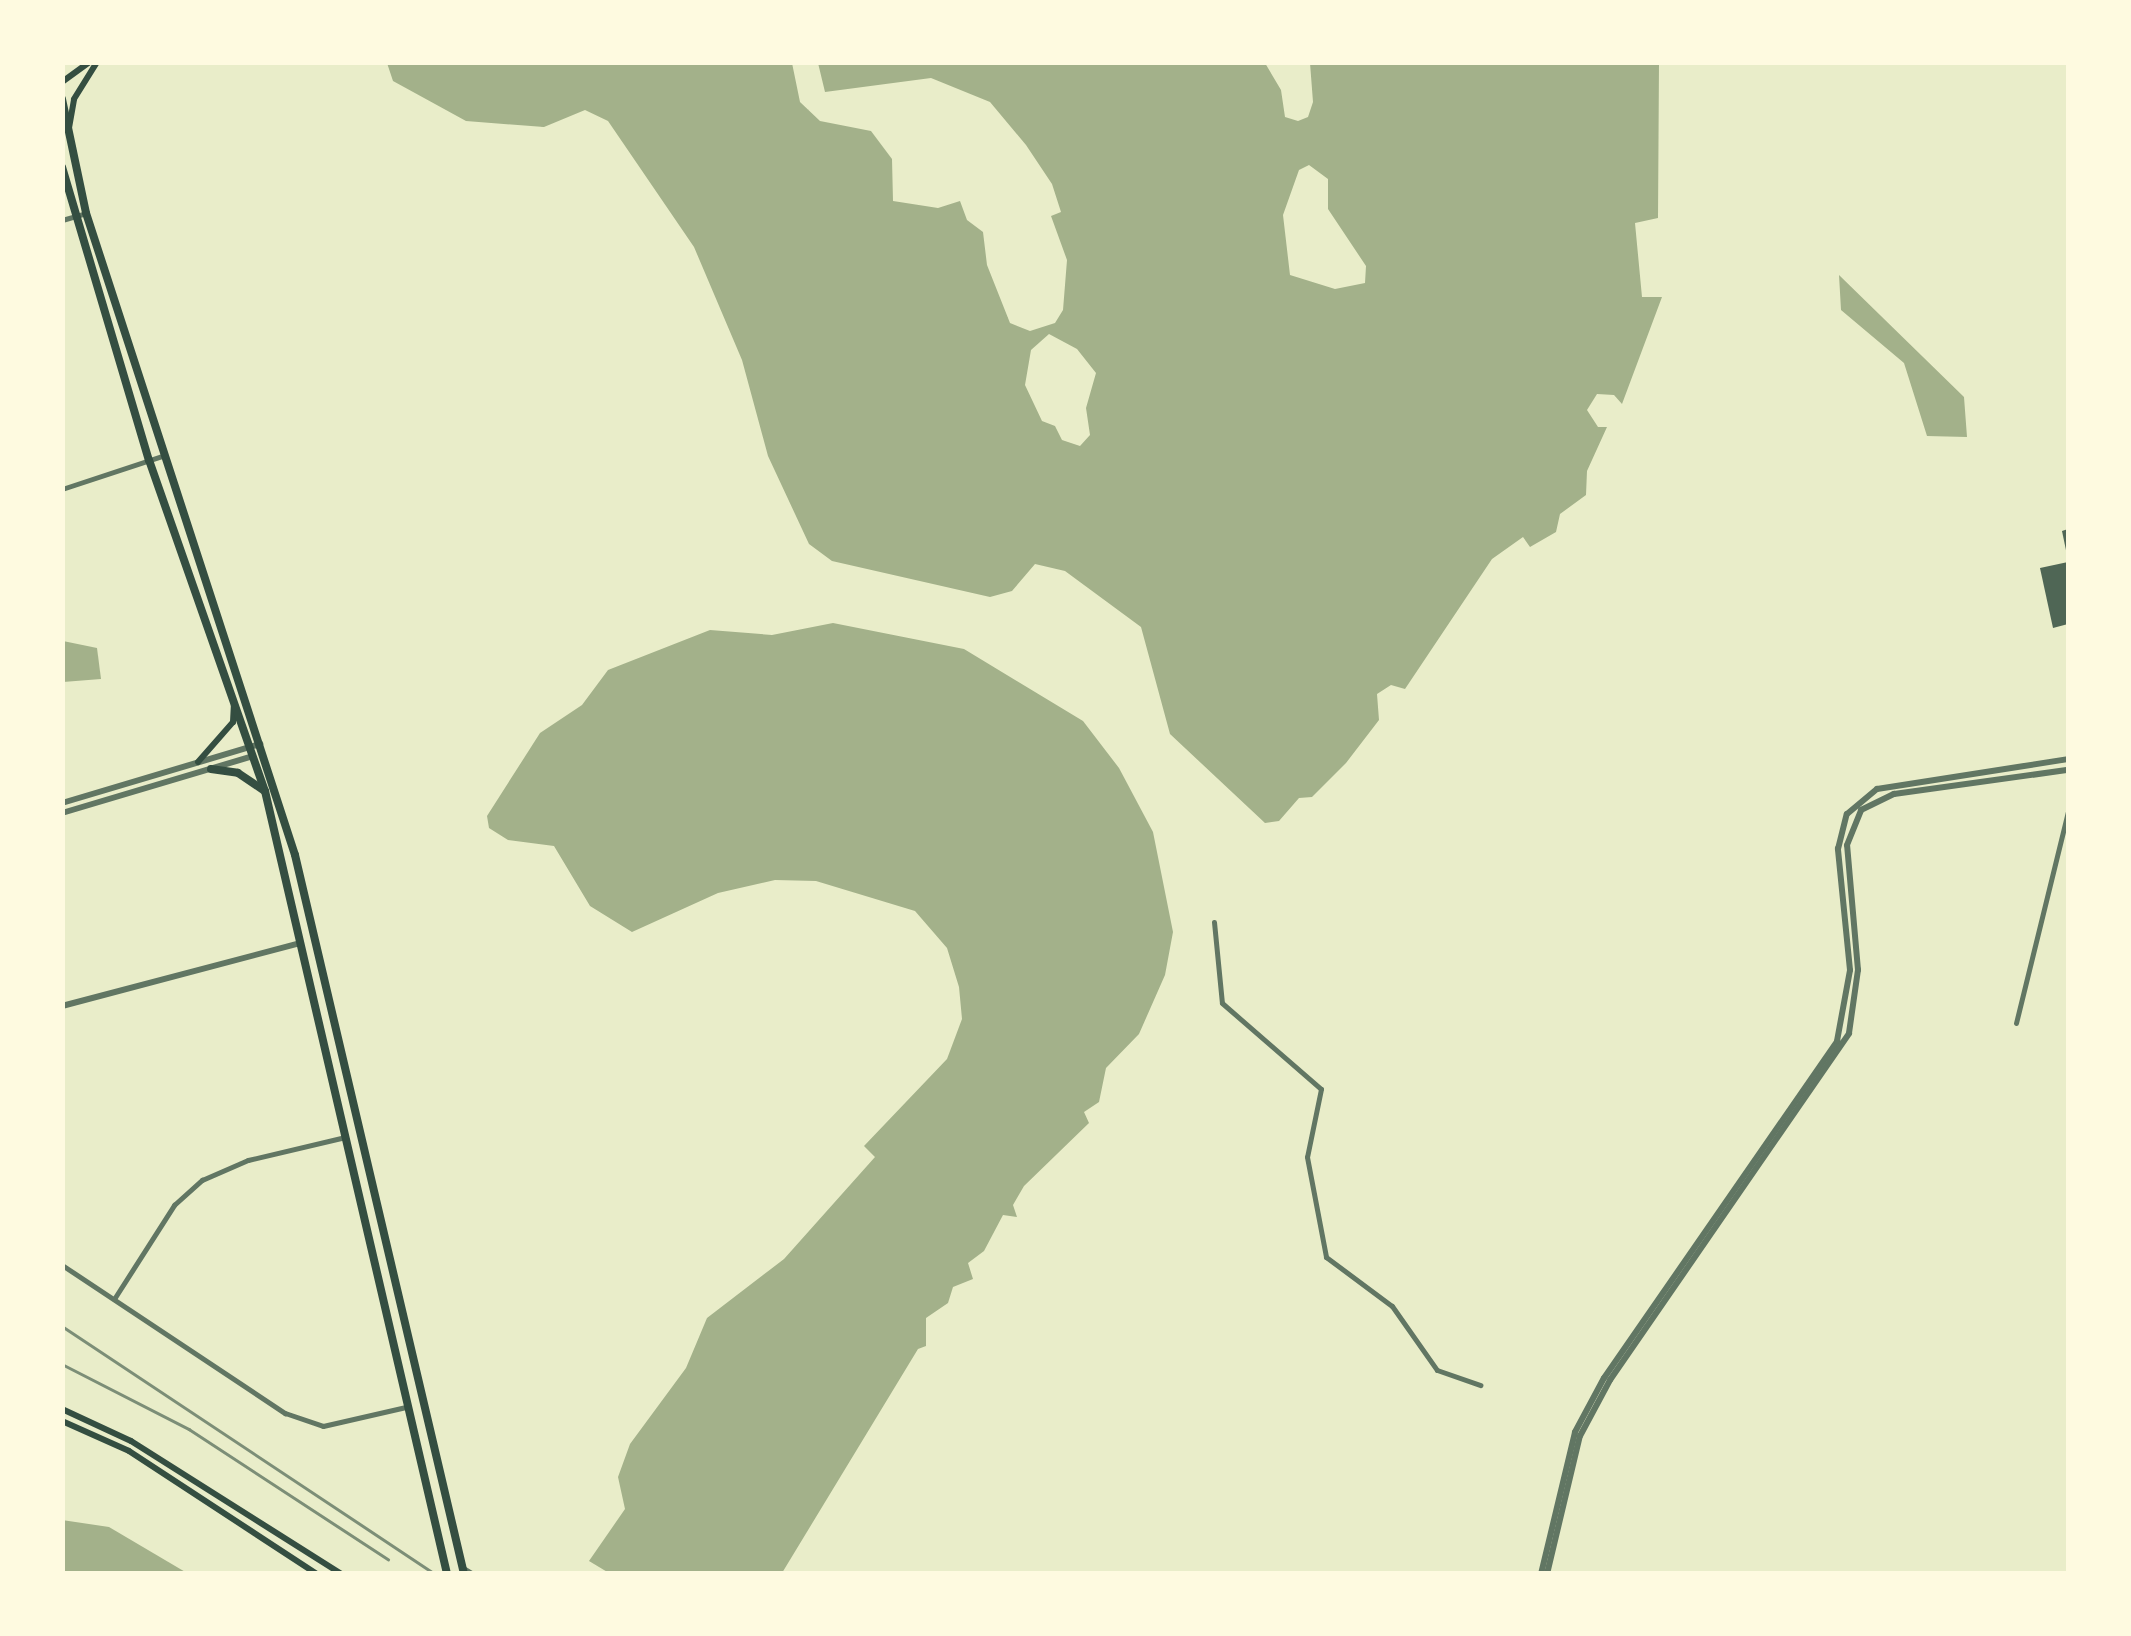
<!DOCTYPE html>
<html>
<head>
<meta charset="utf-8">
<style>
  body { margin:0 }
  #map { position:relative; width:2131px; height:1636px; overflow:hidden; background:#e9edc9; font-family:"PT Sans",sans-serif }
  div>[style] { position:absolute }
  .water>* { inset:0; background:#a3b18a }
  .building>* { inset:0; background:#4f6655 }
  .minor>* { height:5px; margin:-2.5px; padding:0 2.5px; transform-origin:2.5px; border-radius:2.5px; background:#617663 }
  .tertiary>* { height:6px; margin:-3px; padding:0 3px; transform-origin:3px; border-radius:3px; background:#617663 }
  .secondary>* { height:6px; margin:-3px; padding:0 3px; transform-origin:3px; border-radius:3px; background:#344e41 }
  .primary>* { height:8px; margin:-4px; padding:0 4px; transform-origin:4px; border-radius:4px; background:#344e41 }
  .rail>* { height:2.5px; margin:-1.25px; padding:0 1.25px; transform-origin:1.25px; border-radius:1.25px; background:#7c8e77 }
  span { translate:-50% -50%; white-space:nowrap; text-align:center; line-height:1.15; -webkit-text-stroke:9px #fefae0; paint-order:stroke }
  .frame { position:absolute; inset:0; border:65px solid #fefae0; pointer-events:none }
</style>
</head>
<body>
<div id="map">
  <div class="water">
    <div style="clip-path:polygon(evenodd,387px 63px,792px 63px,800px 102px,820px 121px,871px 131px,892px 159px,893px 201px,938px 208px,960px 201px,967px 220px,983px 232px,987px 265px,1010px 323px,1030px 331px,1055px 323px,1063px 310px,1067px 260px,1051px 216px,1061px 212px,1052px 184px,1026px 145px,990px 102px,931px 78px,825px 92px,818px 63px,1265px 63px,1281px 90px,1285px 117px,1298px 121px,1308px 117px,1313px 102px,1310px 63px,1659px 63px,1658px 218px,1635px 223px,1642px 297px,1662px 297px,1622px 404px,1614px 395px,1597px 394px,1587px 410px,1598px 427px,1607px 427px,1587px 471px,1586px 495px,1560px 514px,1556px 532px,1530px 547px,1523px 537px,1492px 559px,1405px 689px,1391px 685px,1377px 694px,1379px 720px,1346px 763px,1312px 797px,1299px 798px,1279px 821px,1265px 823px,1170px 734px,1141px 627px,1065px 571px,1035px 564px,1012px 591px,990px 597px,832px 561px,809px 544px,768px 456px,742px 360px,694px 247px,608px 121px,585px 110px,544px 127px,466px 121px,393px 81px,387px 63px,1309px 165px,1328px 179px,1328px 209px,1366px 266px,1365px 283px,1335px 289px,1290px 275px,1283px 215px,1299px 170px,1309px 165px,387px 63px,1049px 334px,1077px 349px,1096px 373px,1086px 408px,1090px 435px,1080px 446px,1062px 440px,1055px 426px,1042px 421px,1025px 385px,1031px 350px,1049px 334px)"></div>
    <div style="clip-path:polygon(1839px 275px,1964px 397px,1967px 437px,1927px 436px,1904px 363px,1841px 310px)"></div>
    <div style="clip-path:polygon(833px 623px,964px 649px,1083px 721px,1119px 768px,1153px 832px,1173px 932px,1165px 975px,1139px 1034px,1106px 1068px,1099px 1102px,1084px 1112px,1089px 1123px,1024px 1186px,1013px 1205px,1017px 1217px,1003px 1215px,984px 1251px,968px 1263px,973px 1279px,953px 1287px,948px 1303px,926px 1318px,926px 1346px,918px 1349px,782px 1573px,609px 1573px,589px 1561px,625px 1509px,618px 1477px,630px 1444px,686px 1368px,707px 1318px,784px 1259px,875px 1157px,864px 1146px,947px 1059px,962px 1019px,959px 987px,947px 948px,915px 911px,816px 881px,775px 880px,718px 893px,632px 932px,590px 906px,554px 846px,508px 840px,489px 828px,487px 816px,540px 733px,582px 705px,608px 670px,710px 630px,772px 635px)"></div>
    <div style="clip-path:polygon(63px 641px,97px 648px,101px 679px,63px 682px)"></div>
    <div style="clip-path:polygon(62px 1520px,109px 1527px,187px 1573px,63px 1573px)"></div>
  </div>
  <div class="building">
    <div style="clip-path:polygon(2068px 529px,2068px 555px,2067px 555px,2062px 531px)"></div>
    <div style="clip-path:polygon(2068px 562px,2068px 624px,2053px 628px,2040px 568px)"></div>
  </div>
  <div class="minor">
    <div style="left:62px;top:220px;width:25px;rotate:-16deg"></div>
    <div style="left:62px;top:489px;width:105px;rotate:-18.3deg"></div>
    <div style="left:1214px;top:922px;width:81px;rotate:84.4deg"></div>
    <div style="left:1222px;top:1003px;width:131px;rotate:41deg"></div>
    <div style="left:1321px;top:1089px;width:69px;rotate:101.6deg"></div>
    <div style="left:1307px;top:1157px;width:102px;rotate:79.2deg"></div>
    <div style="left:1326px;top:1257px;width:82px;rotate:36.6deg"></div>
    <div style="left:1392px;top:1306px;width:78px;rotate:54.9deg"></div>
    <div style="left:1437px;top:1370px;width:46px;rotate:19.2deg"></div>
    <div style="left:2016px;top:1023px;width:218px;rotate:-76.2deg"></div>
    <div style="left:62px;top:1265px;width:268px;rotate:33.6deg"></div>
    <div style="left:285px;top:1413px;width:40px;rotate:18.9deg"></div>
    <div style="left:323px;top:1426px;width:85px;rotate:-12.9deg"></div>
    <div style="left:114px;top:1299px;width:112px;rotate:-57.4deg"></div>
    <div style="left:174px;top:1205px;width:38px;rotate:-42deg"></div>
    <div style="left:202px;top:1180px;width:50px;rotate:-23.5deg"></div>
    <div style="left:248px;top:1160px;width:100px;rotate:-13.3deg"></div>
    <div style="left:463px;top:1568px;width:12px;rotate:31deg"></div>
  </div>
  <div class="tertiary">
    <div style="left:62px;top:803px;width:207px;rotate:-16.6deg"></div>
    <div style="left:62px;top:813px;width:199px;rotate:-16.6deg"></div>
    <div style="left:62px;top:1006px;width:247px;rotate:-14.8deg"></div>
    <div style="left:1541px;top:1574px;width:146px;rotate:-76.5deg"></div>
    <div style="left:1575px;top:1432px;width:61px;rotate:-61.8deg"></div>
    <div style="left:1604px;top:1378px;width:410px;rotate:-55.3deg"></div>
    <div style="left:1837px;top:1041px;width:72px;rotate:-79.6deg"></div>
    <div style="left:1850px;top:970px;width:122px;rotate:-95.7deg"></div>
    <div style="left:1838px;top:849px;width:36px;rotate:-76deg"></div>
    <div style="left:1847px;top:814px;width:39px;rotate:-40deg"></div>
    <div style="left:1877px;top:789px;width:193px;rotate:-8.9deg"></div>
    <div style="left:1547px;top:1574px;width:142px;rotate:-76.6deg"></div>
    <div style="left:1580px;top:1436px;width:64px;rotate:-61.8deg"></div>
    <div style="left:1610px;top:1380px;width:421px;rotate:-55.4deg"></div>
    <div style="left:1849px;top:1033px;width:64px;rotate:-81.9deg"></div>
    <div style="left:1858px;top:970px;width:125px;rotate:-95deg"></div>
    <div style="left:1847px;top:845px;width:38px;rotate:-68deg"></div>
    <div style="left:1861px;top:810px;width:37px;rotate:-26deg"></div>
    <div style="left:1894px;top:794px;width:176px;rotate:-7.9deg"></div>
  </div>
  <div class="secondary">
    <div style="left:62px;top:82px;width:34px;rotate:-36deg"></div>
    <div style="left:69px;top:128px;width:29px;rotate:-80deg"></div>
    <div style="left:74px;top:99px;width:44px;rotate:-58.1deg"></div>
    <div style="left:198px;top:762px;width:53px;rotate:-48.8deg"></div>
    <div style="left:233px;top:722px;width:17px;rotate:-87deg"></div>
    <div style="left:62px;top:1409px;width:76px;rotate:24.9deg"></div>
    <div style="left:131px;top:1441px;width:249px;rotate:32.3deg"></div>
    <div style="left:62px;top:1421px;width:73px;rotate:24.1deg"></div>
    <div style="left:129px;top:1451px;width:225px;rotate:33.2deg"></div>
  </div>
  <div class="primary">
    <div style="left:62px;top:99px;width:116px;rotate:78.1deg"></div>
    <div style="left:86px;top:213px;width:675px;rotate:71.97deg"></div>
    <div style="left:295px;top:855px;width:739px;rotate:76.77deg"></div>
    <div style="left:62px;top:167px;width:306px;rotate:73.5deg"></div>
    <div style="left:149px;top:460px;width:351px;rotate:70.7deg"></div>
    <div style="left:265px;top:791px;width:804px;rotate:76.91deg"></div>
    <div style="left:211px;top:769px;width:27px;rotate:8deg"></div>
    <div style="left:238px;top:773px;width:32px;rotate:34deg"></div>
  </div>
  <div class="rail">
    <div style="left:62px;top:1326px;width:448px;rotate:33.6deg"></div>
    <div style="left:62px;top:1364px;width:143px;rotate:27.1deg"></div>
    <div style="left:189px;top:1429px;width:238px;rotate:33.2deg"></div>
  </div>
  <div class="frame"></div>
</div>
</body>
</html>
